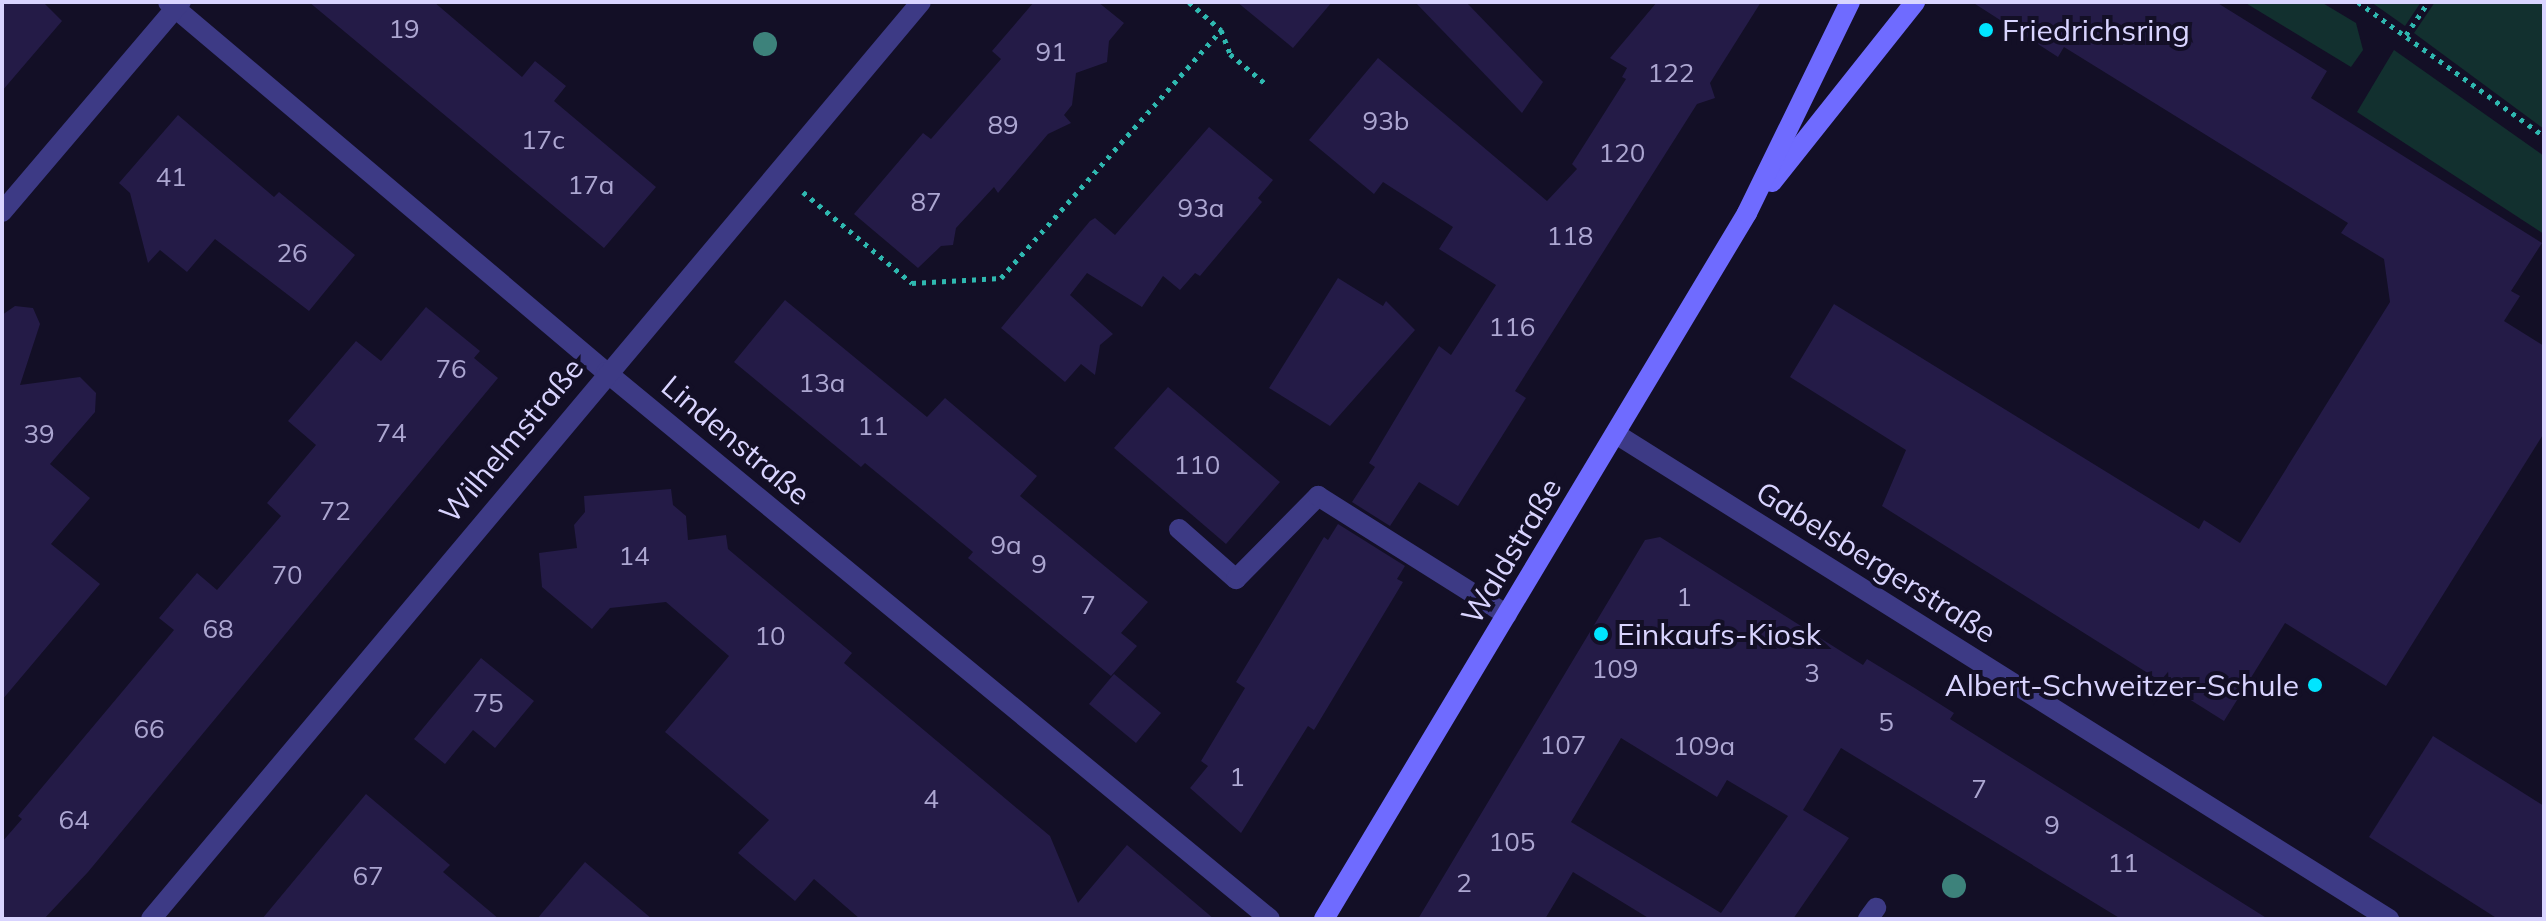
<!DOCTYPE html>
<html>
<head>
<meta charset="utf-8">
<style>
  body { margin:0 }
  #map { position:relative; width:2546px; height:921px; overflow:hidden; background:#130f26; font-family:Mulish,sans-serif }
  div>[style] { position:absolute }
  .green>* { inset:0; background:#12302f }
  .building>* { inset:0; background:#241b47 }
  .path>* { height:5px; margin-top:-2.5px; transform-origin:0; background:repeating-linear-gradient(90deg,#2fb8b0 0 4px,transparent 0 10px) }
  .lane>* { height:20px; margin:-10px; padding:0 10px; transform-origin:10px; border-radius:10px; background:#3d3a85 }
  .street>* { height:20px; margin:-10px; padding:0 10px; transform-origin:10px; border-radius:10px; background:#3d3a85 }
  .secondary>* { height:20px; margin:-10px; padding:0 10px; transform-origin:10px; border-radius:10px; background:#6f6bff }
  .trees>* { width:24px; height:24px; margin:-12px; border-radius:50%; background:#3d827b }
  .dots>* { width:22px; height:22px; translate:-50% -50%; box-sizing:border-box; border:4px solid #130f26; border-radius:50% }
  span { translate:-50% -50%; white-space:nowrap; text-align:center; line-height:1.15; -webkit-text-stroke:8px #130f26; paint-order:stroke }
  .number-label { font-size:26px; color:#aca6d1 }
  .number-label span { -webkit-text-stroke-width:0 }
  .poi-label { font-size:30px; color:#d9d4ff }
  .left { translate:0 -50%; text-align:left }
  .right { translate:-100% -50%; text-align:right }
  .street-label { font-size:30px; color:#d9d4ff }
  .frame { position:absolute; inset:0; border:4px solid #d9d4ff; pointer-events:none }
</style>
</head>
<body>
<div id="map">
  <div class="green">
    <div style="clip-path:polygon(2244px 2px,2321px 2px,2356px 23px,2363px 50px,2351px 67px)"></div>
    <div style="clip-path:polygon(2371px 2px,2421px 2px,2405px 26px)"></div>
    <div style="clip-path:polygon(2435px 2px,2544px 2px,2544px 129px,2414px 33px)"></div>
    <div style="clip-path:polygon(2394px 50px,2544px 156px,2544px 234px,2357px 112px)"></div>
  </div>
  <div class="building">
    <div style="clip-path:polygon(2px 2px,43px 2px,62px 21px,2px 91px)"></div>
    <div style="clip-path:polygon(309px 2px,434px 2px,522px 77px,535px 61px,566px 86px,554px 101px,656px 187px,604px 248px)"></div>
    <div style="clip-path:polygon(1034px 2px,1098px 2px,1124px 23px,1109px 41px,1107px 62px,1076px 73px,1072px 105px,1064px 115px,1071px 123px,1048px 134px,998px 193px,994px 187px,956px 228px,953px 245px,941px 246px,918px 268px,854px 214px,923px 133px,931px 139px,1001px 59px,992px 51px)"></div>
    <div style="clip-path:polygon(1237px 2px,1332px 2px,1293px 48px)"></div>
    <div style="clip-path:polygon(1415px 2px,1466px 2px,1543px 82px,1522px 113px)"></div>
    <div style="clip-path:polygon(1657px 2px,1761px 2px,1710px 83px,1715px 98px,1697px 104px,1515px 391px,1526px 398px,1458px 506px,1419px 482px,1390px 526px,1352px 502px,1375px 467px,1369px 463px,1439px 346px,1451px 355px,1496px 285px,1439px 249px,1453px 227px,1383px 182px,1374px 194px,1309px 140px,1378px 58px,1547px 201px,1577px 169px,1572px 164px,1626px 79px,1622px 77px,1627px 68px,1610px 58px)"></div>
    <div style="clip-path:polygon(1972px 2px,2216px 2px,2327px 71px,2311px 98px,2542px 243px,2511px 291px,2520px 296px,2504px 321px,2544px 346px,2544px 433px,2386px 686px,2285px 623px,2224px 721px,1882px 506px,1906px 450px,1790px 377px,1834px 304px,2199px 529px,2204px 520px,2240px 543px,2390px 302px,2384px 259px,2341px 233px,2348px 223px,2064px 47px,2058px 57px)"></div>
    <div style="clip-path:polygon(178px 115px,274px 197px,279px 192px,355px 255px,309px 311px,215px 239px,187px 272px,160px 250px,148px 263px,130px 193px,119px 183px)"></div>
    <div style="clip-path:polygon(1209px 127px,1273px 180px,1258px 198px,1262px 202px,1200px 276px,1195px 273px,1180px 290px,1163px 276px,1142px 307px,1087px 273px,1070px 295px,1113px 334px,1100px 345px,1095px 375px,1081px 364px,1065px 382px,1001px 328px,1090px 221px,1095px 218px,1115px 235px)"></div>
    <div style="clip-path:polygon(1338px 278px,1383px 306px,1386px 301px,1415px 330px,1330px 426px,1269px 388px)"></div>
    <div style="clip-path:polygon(785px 300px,927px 417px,945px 398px,1037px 476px,1020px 496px,1148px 602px,1121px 633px,1137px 646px,1111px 676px,968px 558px,973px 552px,920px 508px,865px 463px,861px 467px,734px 362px)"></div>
    <div style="clip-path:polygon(15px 306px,33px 308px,40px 324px,20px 385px,80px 377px,96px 393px,95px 412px,50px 464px,90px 498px,51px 544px,100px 584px,2px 700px,2px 315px)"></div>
    <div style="clip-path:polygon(426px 307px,480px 351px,474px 358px,498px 378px,88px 872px,44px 919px,2px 919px,2px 842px,22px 819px,18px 816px,174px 630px,159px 618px,197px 573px,217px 590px,281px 516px,267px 503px,316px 445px,288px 421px,356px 341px,381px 361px)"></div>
    <div style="clip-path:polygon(1168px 387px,1280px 482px,1226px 544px,1114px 448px)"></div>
    <div style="clip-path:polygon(671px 489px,673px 505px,686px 516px,688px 540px,726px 535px,728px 549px,852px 653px,844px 663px,1050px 836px,1078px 903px,1127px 845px,1214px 919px,860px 919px,814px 879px,795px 901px,738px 853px,769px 820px,665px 732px,729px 656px,666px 602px,610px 608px,592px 629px,542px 587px,539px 553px,577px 548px,574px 525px,585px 512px,584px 496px)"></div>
    <div style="clip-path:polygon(1338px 524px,1405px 566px,1397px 579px,1403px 582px,1314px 730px,1308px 726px,1241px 833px,1190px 788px,1208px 766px,1201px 761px,1245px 688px,1236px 682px,1324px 537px,1328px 540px)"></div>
    <div style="clip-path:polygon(evenodd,1660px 537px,1863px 665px,1867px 659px,1913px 687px,1954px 713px,1950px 719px,2268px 919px,2121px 919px,1841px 748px,1803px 810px,1849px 838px,1793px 919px,1650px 919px,1573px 872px,1545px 919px,1418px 919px,1645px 540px,1660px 537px,1621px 738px,1717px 797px,1727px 780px,1788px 816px,1721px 913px,1571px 822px,1621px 738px)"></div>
    <div style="clip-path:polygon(481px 658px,534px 701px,495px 748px,473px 730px,445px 764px,414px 739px)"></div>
    <div style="clip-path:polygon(1114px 674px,1161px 713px,1136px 743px,1089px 704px)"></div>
    <div style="clip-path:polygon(2433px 736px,2544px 806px,2544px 919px,2498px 919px,2369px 837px)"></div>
    <div style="clip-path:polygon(366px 794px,450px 865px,443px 872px,499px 919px,262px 919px)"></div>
    <div style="clip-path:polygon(585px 862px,652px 919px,537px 919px)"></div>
  </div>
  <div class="path">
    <div style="left:1189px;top:2px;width:43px;rotate:41.2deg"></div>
    <div style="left:1221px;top:30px;width:26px;rotate:69deg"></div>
    <div style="left:1230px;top:54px;width:48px;rotate:40deg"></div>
    <div style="left:2358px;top:2px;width:229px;rotate:35.8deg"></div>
    <div style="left:2406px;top:35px;width:40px;rotate:-56deg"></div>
    <div style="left:803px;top:192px;width:142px;rotate:39.9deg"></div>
    <div style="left:912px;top:283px;width:89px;rotate:-3.2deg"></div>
    <div style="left:1001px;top:278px;width:332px;rotate:-48.4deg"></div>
  </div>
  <div class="lane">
    <div style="left:1179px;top:529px;width:76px;rotate:41.3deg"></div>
    <div style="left:1236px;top:579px;width:117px;rotate:-45.3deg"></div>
    <div style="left:1318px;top:496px;width:223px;rotate:32.2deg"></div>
    <div style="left:1868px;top:919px;width:14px;rotate:-54deg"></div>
  </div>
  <div class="street">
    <div style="left:168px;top:2px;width:573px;rotate:40.19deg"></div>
    <div style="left:606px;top:372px;width:860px;rotate:39.48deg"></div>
    <div style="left:2px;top:212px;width:276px;rotate:-49.6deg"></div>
    <div style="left:1616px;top:434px;width:913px;rotate:32.11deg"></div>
    <div style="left:151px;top:919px;width:1197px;rotate:-49.98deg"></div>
  </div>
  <div class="secondary">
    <div style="left:1772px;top:182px;width:230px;rotate:-51.5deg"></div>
    <div style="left:1324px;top:919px;width:823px;rotate:-59.07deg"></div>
    <div style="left:1747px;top:213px;width:235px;rotate:-64deg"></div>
  </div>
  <div class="trees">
    <div style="left:765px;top:44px"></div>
    <div style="left:1954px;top:886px"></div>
  </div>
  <div class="dots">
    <div style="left:1986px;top:30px;background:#00e5ff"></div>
    <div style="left:1601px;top:634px;background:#00e5ff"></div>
    <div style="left:2315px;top:685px;background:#00e5ff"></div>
  </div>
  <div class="number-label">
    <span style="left:404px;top:29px">19</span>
    <span style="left:1051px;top:52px">91</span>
    <span style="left:1671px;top:73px">122</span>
    <span style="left:1386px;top:121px">93b</span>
    <span style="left:1003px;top:125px">89</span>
    <span style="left:543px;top:140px">17c</span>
    <span style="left:1622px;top:153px">120</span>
    <span style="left:171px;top:177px">41</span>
    <span style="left:591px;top:185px">17a</span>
    <span style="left:926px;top:202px">87</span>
    <span style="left:1201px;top:208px">93a</span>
    <span style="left:1570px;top:236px">118</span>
    <span style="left:292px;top:253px">26</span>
    <span style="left:1512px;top:327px">116</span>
    <span style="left:451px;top:369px">76</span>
    <span style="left:822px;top:383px">13a</span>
    <span style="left:873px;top:426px">11</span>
    <span style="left:391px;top:433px">74</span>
    <span style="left:39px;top:434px">39</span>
    <span style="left:1197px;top:465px">110</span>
    <span style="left:335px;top:511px">72</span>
    <span style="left:1006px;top:545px">9a</span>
    <span style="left:634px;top:556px">14</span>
    <span style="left:1039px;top:564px">9</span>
    <span style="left:287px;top:575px">70</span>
    <span style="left:1684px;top:597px">1</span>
    <span style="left:1088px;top:605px">7</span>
    <span style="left:218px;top:629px">68</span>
    <span style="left:770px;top:636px">10</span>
    <span style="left:1615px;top:669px">109</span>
    <span style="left:1812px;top:673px">3</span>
    <span style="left:488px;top:703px">75</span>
    <span style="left:1886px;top:722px">5</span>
    <span style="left:149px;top:729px">66</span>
    <span style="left:1563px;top:745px">107</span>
    <span style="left:1704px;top:746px">109a</span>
    <span style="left:1237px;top:777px">1</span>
    <span style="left:1979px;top:789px">7</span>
    <span style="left:931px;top:799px">4</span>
    <span style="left:74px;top:820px">64</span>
    <span style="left:2052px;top:825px">9</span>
    <span style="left:1512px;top:842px">105</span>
    <span style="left:2123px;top:863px">11</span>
    <span style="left:368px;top:876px">67</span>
    <span style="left:1464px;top:883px">2</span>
  </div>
  <div class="poi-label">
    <span class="left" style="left:2002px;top:30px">Friedrichsring</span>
    <span class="left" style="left:1617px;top:634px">Einkaufs-Kiosk</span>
    <span class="right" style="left:2299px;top:685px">Albert-Schweitzer-Schule</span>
  </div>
  <div class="street-label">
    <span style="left:511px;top:440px;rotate:-50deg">Wilhelmstraße</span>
    <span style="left:736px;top:440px;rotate:40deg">Lindenstraße</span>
    <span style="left:1511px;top:551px;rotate:-59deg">Waldstraße</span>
    <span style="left:1876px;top:562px;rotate:32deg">Gabelsbergerstraße</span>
  </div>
  <div class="frame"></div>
</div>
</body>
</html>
